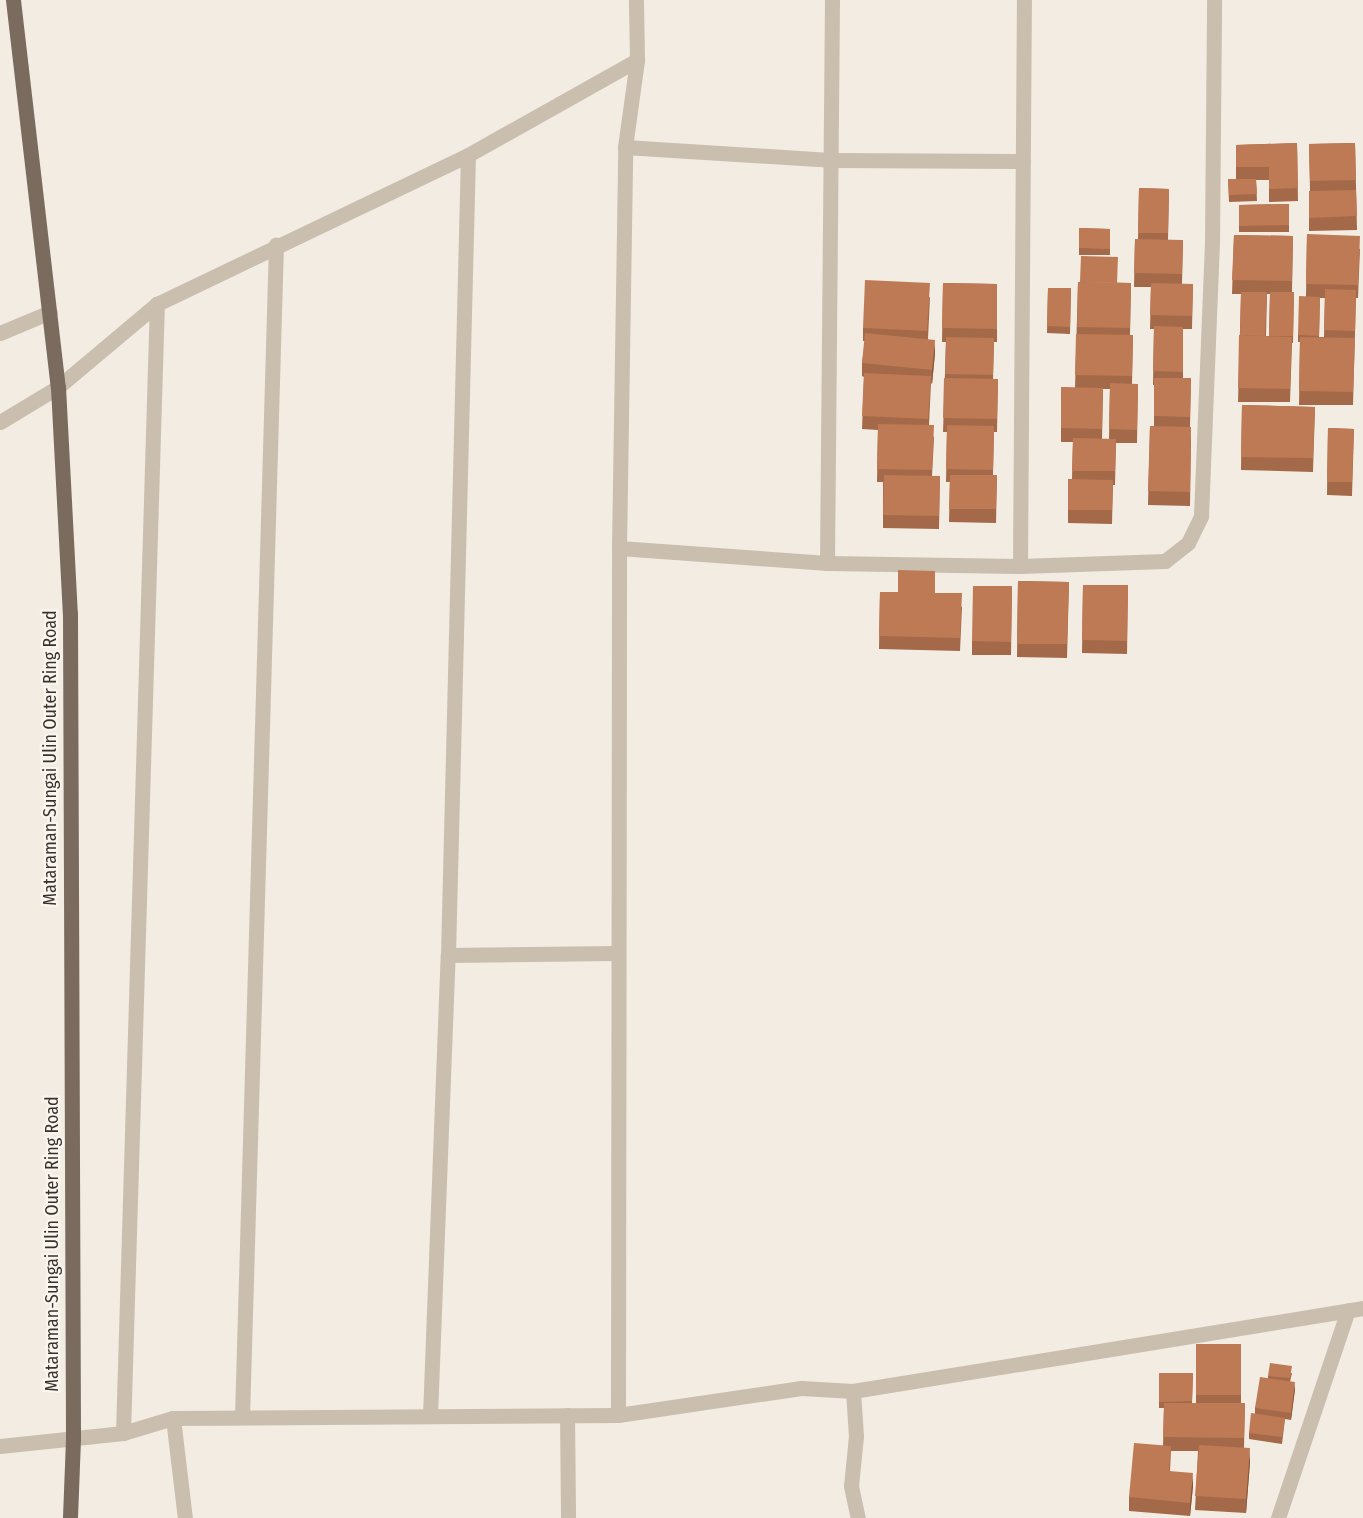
<!DOCTYPE html>
<html>
<head>
<meta charset="utf-8">
<style>
  body { margin:0 }
  #map { position:relative; width:1363px; height:1518px; overflow:hidden; background:#f2ece2; font-family:"Fira Sans Condensed",sans-serif }
  div>[style] { position:absolute }
  .minor>* { height:15px; margin:-7.5px; padding:0 7.5px; transform-origin:7.5px; border-radius:7.5px; background:#cabeae }
  .primary>* { height:15px; margin:-7.5px; padding:0 7.5px; transform-origin:7.5px; border-radius:7.5px; background:#7a6b5e }
  .wall>* { inset:0; background:#a36949 }
  .shaded-wall>* { inset:0; background:#85553c }
  .building>* { inset:0; background:#be7a55 }
  span { translate:-50% -50%; white-space:nowrap; text-align:center; line-height:1.15; -webkit-text-stroke:4.5px #faf6ef; paint-order:stroke }
  .street-label { font-size:18px; color:#39322c }
</style>
</head>
<body>
<div id="map">
  <div class="minor">
    <div style="left:625px;top:147px;width:205px;rotate:3.6deg"></div>
    <div style="left:830px;top:160px;width:193px;rotate:0.3deg"></div>
    <div style="left:0;top:333px;width:54px;rotate:-22.8deg"></div>
    <div style="left:0;top:422px;width:68px;rotate:-31.1deg"></div>
    <div style="left:58px;top:387px;width:129px;rotate:-40deg"></div>
    <div style="left:157px;top:304px;width:345px;rotate:-25.6deg"></div>
    <div style="left:468px;top:155px;width:194px;rotate:-29.3deg"></div>
    <div style="left:619px;top:548px;width:209px;rotate:4.1deg"></div>
    <div style="left:827px;top:563px;width:193px;rotate:0.9deg"></div>
    <div style="left:1020px;top:566px;width:145px;rotate:-2deg"></div>
    <div style="left:1165px;top:561px;width:29px;rotate:-38deg"></div>
    <div style="left:1188px;top:543px;width:30px;rotate:-64deg"></div>
    <div style="left:1201px;top:516px;width:273px;rotate:-87.7deg"></div>
    <div style="left:1212px;top:243px;width:243px;rotate:-89.5deg"></div>
    <div style="left:827px;top:563px;width:563px;rotate:-89.49deg"></div>
    <div style="left:1020px;top:566px;width:566px;rotate:-89.6deg"></div>
    <div style="left:448px;top:955px;width:169px;rotate:-0.7deg"></div>
    <div style="left:853px;top:1391px;width:517px;rotate:-9.24deg"></div>
    <div style="left:567px;top:1415px;width:103px;rotate:89.4deg"></div>
    <div style="left:618px;top:1415px;width:867px;rotate:-89.93deg"></div>
    <div style="left:619px;top:548px;width:401px;rotate:-89.1deg"></div>
    <div style="left:625px;top:147px;width:88px;rotate:-82.1deg"></div>
    <div style="left:637px;top:60px;width:60px;rotate:-91deg"></div>
    <div style="left:430px;top:1416px;width:461px;rotate:-87.8deg"></div>
    <div style="left:448px;top:955px;width:800px;rotate:-88.57deg"></div>
    <div style="left:242px;top:1417px;width:1173px;rotate:-88.34deg"></div>
    <div style="left:173px;top:1418px;width:101px;rotate:83.2deg"></div>
    <div style="left:123px;top:1433px;width:1130px;rotate:-88.28deg"></div>
    <div style="left:0;top:1446px;width:124px;rotate:-6deg"></div>
    <div style="left:123px;top:1433px;width:52px;rotate:-16.7deg"></div>
    <div style="left:173px;top:1418px;width:445px;rotate:-0.4deg"></div>
    <div style="left:618px;top:1415px;width:185px;rotate:-8.4deg"></div>
    <div style="left:801px;top:1388px;width:52px;rotate:3.3deg"></div>
    <div style="left:853px;top:1391px;width:45px;rotate:86.2deg"></div>
    <div style="left:856px;top:1436px;width:50px;rotate:95.7deg"></div>
    <div style="left:851px;top:1486px;width:33px;rotate:78deg"></div>
    <div style="left:1278px;top:1518px;width:219px;rotate:-71.4deg"></div>
  </div>
  <div class="primary">
    <div style="left:13px;top:0;width:390px;rotate:83.4deg"></div>
    <div style="left:58px;top:387px;width:227px;rotate:87deg"></div>
    <div style="left:70px;top:614px;width:825px;rotate:89.79deg"></div>
    <div style="left:73px;top:1439px;width:79px;rotate:92.2deg"></div>
  </div>
  <div class="wall">
    <div style="clip-path:polygon(1297px 143px,1298px 201px,1269px 202px,1269px 180px,1256px 180px,1257px 201px,1229px 202px,1228px 179px,1236px 179px,1236px 145px)"></div>
    <div style="clip-path:polygon(1355px 143px,1357px 230px,1309px 231px,1309px 191px,1310px 191px,1309px 144px)"></div>
    <div style="clip-path:polygon(1139px 188px,1169px 189px,1168px 240px,1183px 240px,1182px 284px,1193px 284px,1192px 329px,1183px 329px,1183px 378px,1191px 378px,1190px 427px,1191px 440px,1190px 506px,1148px 505px,1150px 426px,1154px 426px,1154px 385px,1153px 385px,1154px 329px,1150px 329px,1151px 287px,1134px 287px,1135px 239px,1138px 240px)"></div>
    <div style="clip-path:polygon(1289px 204px,1289px 232px,1239px 232px,1239px 205px)"></div>
    <div style="clip-path:polygon(1079px 228px,1110px 229px,1110px 255px,1079px 255px)"></div>
    <div style="clip-path:polygon(evenodd,1307px 234px,1360px 249px,1358px 298px,1356px 298px,1353px 405px,1299px 405px,1300px 342px,1298px 342px,1298px 335px,1306px 296px,1307px 234px,1320px 298px,1325px 298px,1324px 337px,1319px 337px,1320px 298px)"></div>
    <div style="clip-path:polygon(evenodd,1234px 235px,1293px 236px,1292px 292px,1294px 292px,1293px 343px,1292px 343px,1290px 402px,1238px 402px,1241px 294px,1232px 294px,1234px 235px,1267px 294px,1270px 294px,1269px 336px,1266px 336px,1267px 294px)"></div>
    <div style="clip-path:polygon(evenodd,1078px 282px,1131px 283px,1130px 335px,1133px 335px,1132px 384px,1138px 384px,1137px 443px,1116px 443px,1115px 485px,1113px 485px,1112px 524px,1068px 523px,1068px 479px,1072px 479px,1073px 442px,1061px 442px,1061px 387px,1075px 388px,1078px 282px,1103px 389px,1110px 389px,1109px 439px,1102px 439px,1103px 389px)"></div>
    <div style="clip-path:polygon(943px 283px,997px 284px,997px 342px,994px 342px,993px 379px,998px 379px,997px 432px,994px 432px,993px 475px,997px 475px,996px 523px,949px 522px,950px 482px,946px 482px,947px 432px,943px 432px,946px 342px,942px 342px)"></div>
    <div style="clip-path:polygon(1048px 288px,1071px 288px,1070px 334px,1047px 333px)"></div>
    <div style="clip-path:polygon(930px 297px,928px 339px,935px 353px,932px 384px,931px 383px,929px 425px,934px 438px,932px 476px,940px 476px,939px 529px,883px 528px,883px 482px,877px 482px,878px 430px,862px 429px,864px 377px,862px 376px,862px 363px,865px 341px,863px 341px,863px 328px)"></div>
    <div style="clip-path:polygon(1242px 405px,1315px 407px,1313px 472px,1241px 470px)"></div>
    <div style="clip-path:polygon(1328px 428px,1354px 429px,1352px 496px,1327px 495px)"></div>
    <div style="clip-path:polygon(1018px 581px,1069px 582px,1067px 658px,1017px 657px)"></div>
    <div style="clip-path:polygon(1083px 585px,1128px 585px,1127px 654px,1082px 653px)"></div>
    <div style="clip-path:polygon(1012px 586px,1011px 655px,972px 655px,972px 641px)"></div>
    <div style="clip-path:polygon(880px 592px,935px 593px,962px 607px,960px 651px,879px 649px)"></div>
    <div style="clip-path:polygon(1196px 1344px,1241px 1344px,1241px 1403px,1245px 1403px,1244px 1448px,1250px 1462px,1246px 1513px,1195px 1510px,1198px 1451px,1171px 1451px,1170px 1471px,1193px 1486px,1190px 1516px,1129px 1511px,1129px 1497px,1163px 1446px,1164px 1408px,1159px 1408px,1159px 1373px,1193px 1373px,1192px 1403px,1196px 1403px)"></div>
    <div style="clip-path:polygon(1292px 1373px,1290px 1382px,1295px 1389px,1291px 1420px,1285px 1419px,1282px 1444px,1249px 1439px,1249px 1433px,1255px 1414px,1255px 1408px,1268px 1378px,1268px 1376px)"></div>
  </div>
  <div class="shaded-wall">
    <div style="clip-path:polygon(935px 340px,935px 353px,932px 384px,932px 370px)"></div>
    <div style="clip-path:polygon(1295px 1382px,1295px 1389px,1291px 1420px,1291px 1413px)"></div>
    <div style="clip-path:polygon(1250px 1448px,1250px 1462px,1246px 1513px,1246px 1499px)"></div>
    <div style="clip-path:polygon(1193px 1473px,1193px 1486px,1190px 1516px,1190px 1503px)"></div>
  </div>
  <div class="building">
    <div style="clip-path:polygon(1297px 143px,1298px 188px,1269px 189px,1269px 167px,1236px 167px,1236px 145px)"></div>
    <div style="clip-path:polygon(1355px 143px,1356px 180px,1310px 181px,1309px 144px)"></div>
    <div style="clip-path:polygon(1228px 179px,1256px 179px,1257px 194px,1229px 195px)"></div>
    <div style="clip-path:polygon(1139px 188px,1169px 189px,1168px 233px,1138px 233px)"></div>
    <div style="clip-path:polygon(1356px 190px,1357px 216px,1309px 218px,1309px 191px)"></div>
    <div style="clip-path:polygon(1289px 204px,1289px 225px,1239px 226px,1239px 205px)"></div>
    <div style="clip-path:polygon(1079px 228px,1110px 229px,1110px 249px,1079px 248px)"></div>
    <div style="clip-path:polygon(1307px 234px,1360px 236px,1358px 285px,1306px 284px)"></div>
    <div style="clip-path:polygon(1234px 235px,1293px 236px,1292px 281px,1232px 280px)"></div>
    <div style="clip-path:polygon(1135px 239px,1183px 240px,1182px 274px,1134px 273px)"></div>
    <div style="clip-path:polygon(1081px 256px,1118px 257px,1117px 283px,1080px 282px)"></div>
    <div style="clip-path:polygon(865px 280px,930px 283px,927px 331px,863px 328px)"></div>
    <div style="clip-path:polygon(1078px 282px,1131px 283px,1130px 328px,1077px 327px)"></div>
    <div style="clip-path:polygon(943px 283px,997px 284px,997px 329px,942px 328px)"></div>
    <div style="clip-path:polygon(1151px 283px,1193px 284px,1192px 316px,1150px 315px)"></div>
    <div style="clip-path:polygon(1048px 288px,1071px 288px,1070px 327px,1047px 326px)"></div>
    <div style="clip-path:polygon(1325px 289px,1356px 290px,1355px 331px,1324px 330px)"></div>
    <div style="clip-path:polygon(1241px 292px,1267px 292px,1265px 336px,1240px 335px)"></div>
    <div style="clip-path:polygon(1270px 292px,1294px 292px,1293px 336px,1269px 336px)"></div>
    <div style="clip-path:polygon(1299px 296px,1320px 297px,1319px 336px,1298px 335px)"></div>
    <div style="clip-path:polygon(1154px 326px,1183px 327px,1183px 372px,1153px 371px)"></div>
    <div style="clip-path:polygon(865px 333px,935px 340px,932px 370px,862px 363px)"></div>
    <div style="clip-path:polygon(1076px 334px,1133px 335px,1132px 376px,1075px 375px)"></div>
    <div style="clip-path:polygon(1239px 335px,1292px 337px,1290px 389px,1238px 388px)"></div>
    <div style="clip-path:polygon(946px 337px,994px 338px,993px 375px,945px 374px)"></div>
    <div style="clip-path:polygon(1300px 337px,1355px 338px,1353px 392px,1299px 391px)"></div>
    <div style="clip-path:polygon(864px 373px,931px 376px,928px 419px,862px 416px)"></div>
    <div style="clip-path:polygon(944px 378px,998px 379px,997px 419px,943px 418px)"></div>
    <div style="clip-path:polygon(1154px 378px,1191px 378px,1190px 417px,1154px 416px)"></div>
    <div style="clip-path:polygon(1110px 383px,1138px 384px,1137px 430px,1109px 429px)"></div>
    <div style="clip-path:polygon(1061px 387px,1103px 388px,1102px 429px,1061px 428px)"></div>
    <div style="clip-path:polygon(1242px 405px,1315px 407px,1313px 458px,1241px 457px)"></div>
    <div style="clip-path:polygon(878px 424px,934px 425px,932px 470px,877px 469px)"></div>
    <div style="clip-path:polygon(947px 425px,994px 426px,993px 470px,946px 469px)"></div>
    <div style="clip-path:polygon(1150px 426px,1191px 427px,1190px 492px,1148px 491px)"></div>
    <div style="clip-path:polygon(1328px 428px,1354px 429px,1352px 482px,1327px 482px)"></div>
    <div style="clip-path:polygon(1073px 438px,1116px 439px,1115px 471px,1072px 471px)"></div>
    <div style="clip-path:polygon(884px 475px,940px 476px,939px 516px,883px 515px)"></div>
    <div style="clip-path:polygon(950px 475px,997px 475px,996px 509px,949px 509px)"></div>
    <div style="clip-path:polygon(1068px 479px,1113px 480px,1112px 510px,1068px 510px)"></div>
    <div style="clip-path:polygon(898px 570px,935px 571px,935px 593px,962px 593px,960px 638px,879px 636px,880px 592px,898px 592px)"></div>
    <div style="clip-path:polygon(1018px 581px,1069px 582px,1067px 644px,1017px 644px)"></div>
    <div style="clip-path:polygon(1083px 585px,1128px 585px,1127px 641px,1082px 640px)"></div>
    <div style="clip-path:polygon(973px 586px,1012px 586px,1011px 642px,972px 641px)"></div>
    <div style="clip-path:polygon(1196px 1344px,1241px 1344px,1241px 1395px,1196px 1395px)"></div>
    <div style="clip-path:polygon(1270px 1363px,1292px 1366px,1290px 1378px,1268px 1376px)"></div>
    <div style="clip-path:polygon(1159px 1373px,1193px 1373px,1192px 1401px,1159px 1402px)"></div>
    <div style="clip-path:polygon(1260px 1377px,1295px 1382px,1291px 1413px,1255px 1408px)"></div>
    <div style="clip-path:polygon(1164px 1403px,1245px 1403px,1244px 1438px,1163px 1437px)"></div>
    <div style="clip-path:polygon(1251px 1413px,1285px 1418px,1282px 1437px,1249px 1433px)"></div>
    <div style="clip-path:polygon(1134px 1443px,1171px 1446px,1169px 1471px,1193px 1473px,1190px 1503px,1129px 1497px)"></div>
    <div style="clip-path:polygon(1199px 1445px,1250px 1448px,1246px 1499px,1195px 1496px)"></div>
  </div>
  <div class="street-label">
    <span style="left:50px;top:758px;rotate:-90deg">Mataraman-Sungai Ulin Outer Ring Road</span>
    <span style="left:52px;top:1244px;rotate:-90deg">Mataraman-Sungai Ulin Outer Ring Road</span>
  </div>
</div>
</body>
</html>
